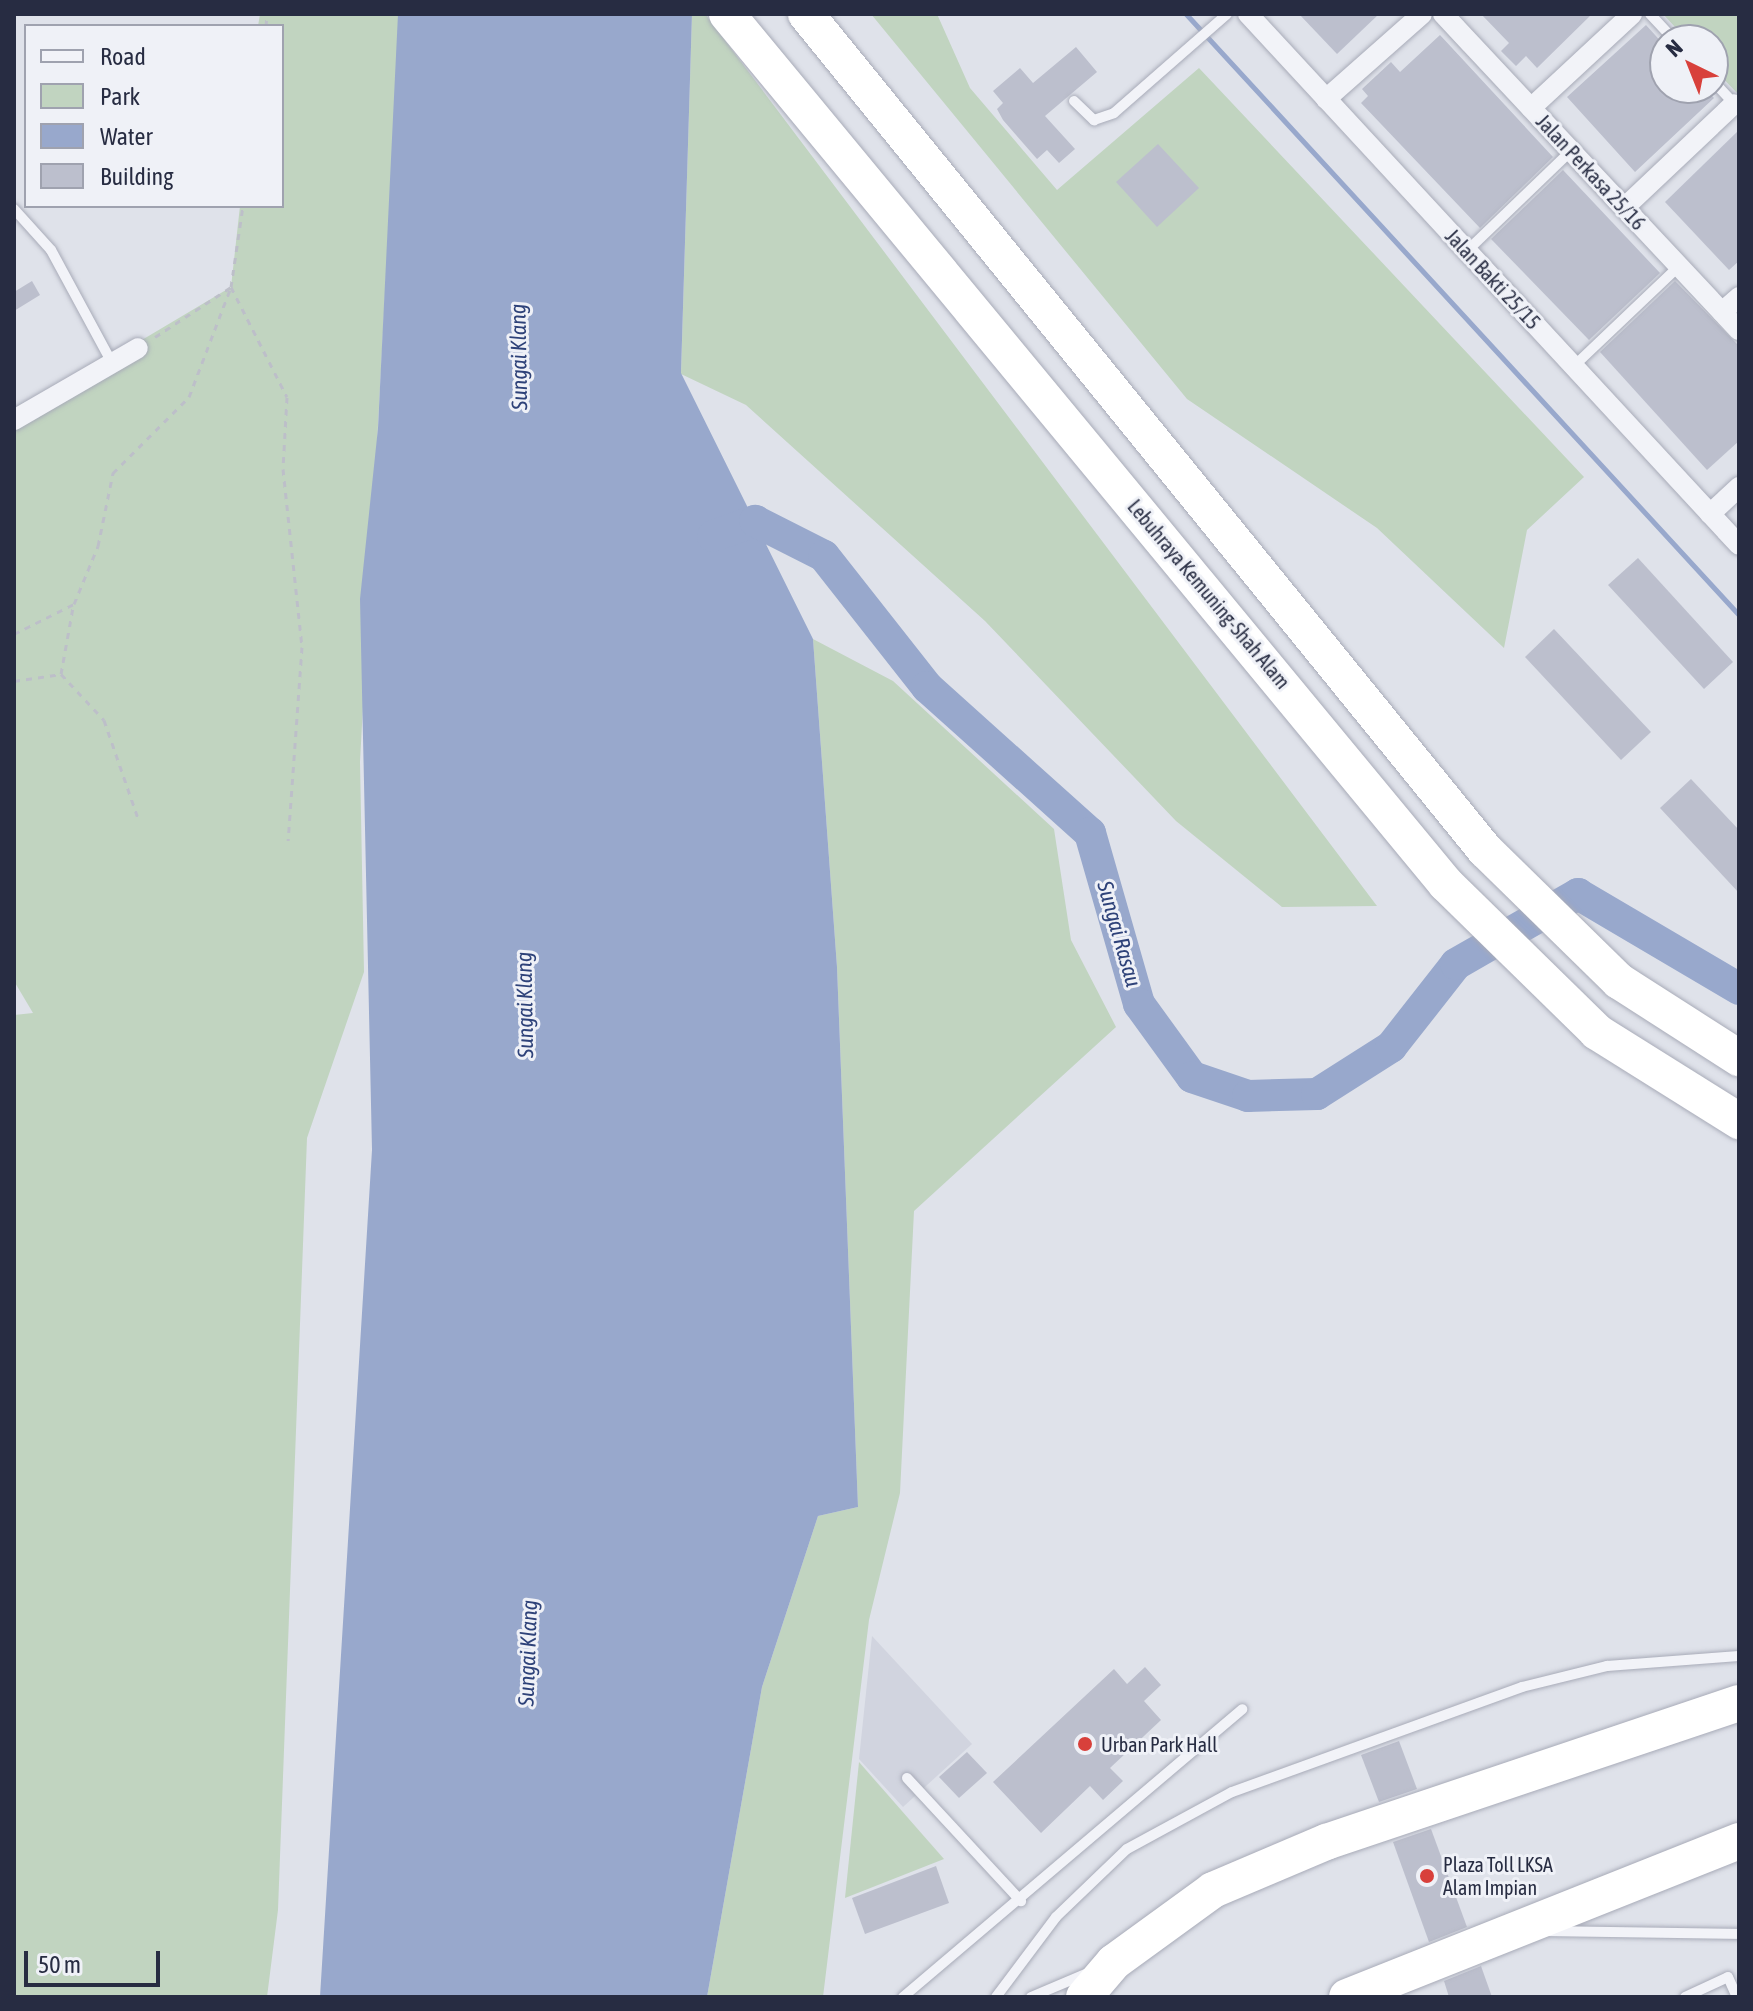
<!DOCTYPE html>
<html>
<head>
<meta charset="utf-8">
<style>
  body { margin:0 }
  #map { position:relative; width:1753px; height:2011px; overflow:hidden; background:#dfe2ea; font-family:"Asap Condensed",sans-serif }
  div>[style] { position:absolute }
  .built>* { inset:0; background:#d1d4df }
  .green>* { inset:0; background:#c1d4c0 }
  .water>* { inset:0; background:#98a8cc }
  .stream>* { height:5px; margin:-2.5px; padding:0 2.5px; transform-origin:2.5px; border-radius:2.5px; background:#98a8cc }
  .river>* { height:32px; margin:-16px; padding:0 16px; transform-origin:16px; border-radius:16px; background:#98a8cc }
  .building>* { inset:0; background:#bcbfcd }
  .path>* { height:3px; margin-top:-1.5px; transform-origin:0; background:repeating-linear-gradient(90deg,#bdbfc9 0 6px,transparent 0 12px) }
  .roads { filter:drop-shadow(0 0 2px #a8abb8) drop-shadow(0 0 2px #a8abb8) }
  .lane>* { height:10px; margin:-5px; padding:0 5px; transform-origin:5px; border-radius:5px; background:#f2f3f8 }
  .street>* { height:20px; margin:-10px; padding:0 10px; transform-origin:10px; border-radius:10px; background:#f2f3f8 }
  .highway>* { height:36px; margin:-18px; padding:0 18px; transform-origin:18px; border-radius:18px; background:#fff }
  .dots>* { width:22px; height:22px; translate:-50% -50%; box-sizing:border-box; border:4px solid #eff1f7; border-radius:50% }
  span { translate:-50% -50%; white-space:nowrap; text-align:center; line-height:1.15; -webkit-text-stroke:6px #eff1f7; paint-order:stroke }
  .street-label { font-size:20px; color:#272c42 }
  .poi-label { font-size:20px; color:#272c42 }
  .left { translate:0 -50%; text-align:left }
  .water-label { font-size:22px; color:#2e4279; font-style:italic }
  .frame { position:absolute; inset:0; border:16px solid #272c42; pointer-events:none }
  .legend { position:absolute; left:24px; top:24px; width:260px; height:184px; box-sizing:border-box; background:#eff1f7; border:2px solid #9fa2af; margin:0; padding:10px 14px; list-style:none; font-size:24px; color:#272c42 }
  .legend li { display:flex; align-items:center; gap:16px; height:40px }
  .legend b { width:40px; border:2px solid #9fa2af }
  .north { position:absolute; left:1649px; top:24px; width:80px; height:80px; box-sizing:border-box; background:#eff1f7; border:2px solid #9fa2af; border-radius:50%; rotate:317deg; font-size:22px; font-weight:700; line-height:32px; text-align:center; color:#272c42 }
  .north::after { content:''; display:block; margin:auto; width:28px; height:36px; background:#d8403b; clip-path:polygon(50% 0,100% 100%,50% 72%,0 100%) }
  .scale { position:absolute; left:24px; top:1951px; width:136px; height:36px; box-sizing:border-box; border:4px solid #272c42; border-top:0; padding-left:10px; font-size:24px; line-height:28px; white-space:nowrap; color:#272c42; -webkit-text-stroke:6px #eff1f7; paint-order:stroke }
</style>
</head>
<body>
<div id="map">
  <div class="built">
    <div style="clip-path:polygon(872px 1636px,972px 1744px,903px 1807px,859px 1759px)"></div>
  </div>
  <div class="green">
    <div style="clip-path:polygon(260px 14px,400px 14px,360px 762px,364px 972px,307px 1138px,278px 1910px,267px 1997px,14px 1997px,14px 1015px,33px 1013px,14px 981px,14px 416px,231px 287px,240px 206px,282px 206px,282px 26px,258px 26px)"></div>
    <div style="clip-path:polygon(692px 14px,705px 14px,1377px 906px,1282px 907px,1176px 821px,985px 621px,746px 405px,681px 374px)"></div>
    <div style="clip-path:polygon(871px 14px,937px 14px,970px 88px,1057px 190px,1199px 68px,1584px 477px,1527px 530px,1504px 648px,1377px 528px,1187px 399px)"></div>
    <div style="clip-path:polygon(1663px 14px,1739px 14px,1739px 95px,1713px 68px,1713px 40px,1687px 40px)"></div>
    <div style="clip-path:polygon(813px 639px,893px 681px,1054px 829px,1071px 940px,1116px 1027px,914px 1211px,900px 1493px,869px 1620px,823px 1997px,707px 1997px,762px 1687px,818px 1516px,858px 1507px,837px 967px)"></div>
    <div style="clip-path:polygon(859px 1762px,944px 1859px,845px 1898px)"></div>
  </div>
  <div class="water">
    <div style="clip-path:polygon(398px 14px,692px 14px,681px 373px,813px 639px,837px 967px,858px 1507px,818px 1516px,762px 1687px,707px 1997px,320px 1997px,372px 1150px,360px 599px,378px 428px)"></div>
  </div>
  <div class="stream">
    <div style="left:1186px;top:14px;width:817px;rotate:47.38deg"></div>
  </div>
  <div class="river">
    <div style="left:713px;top:536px;width:45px;rotate:-19.7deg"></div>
    <div style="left:755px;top:521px;width:77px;rotate:26.9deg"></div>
    <div style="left:824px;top:556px;width:167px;rotate:51.8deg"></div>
    <div style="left:927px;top:687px;width:219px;rotate:41.9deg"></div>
    <div style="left:1090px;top:833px;width:178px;rotate:74deg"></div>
    <div style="left:1139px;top:1004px;width:90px;rotate:54deg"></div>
    <div style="left:1192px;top:1077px;width:59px;rotate:18.7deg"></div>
    <div style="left:1248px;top:1096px;width:69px;rotate:-1.7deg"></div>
    <div style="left:1317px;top:1094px;width:88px;rotate:-32.4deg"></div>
    <div style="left:1391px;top:1047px;width:105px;rotate:-51.9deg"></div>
    <div style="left:1456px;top:964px;width:141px;rotate:-29.8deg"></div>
    <div style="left:1578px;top:894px;width:187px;rotate:30.5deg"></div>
  </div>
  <div class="building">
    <div style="clip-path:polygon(1299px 14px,1379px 14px,1337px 54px)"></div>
    <div style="clip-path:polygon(1481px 14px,1592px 14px,1537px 68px,1526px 56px,1516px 66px,1501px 51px,1509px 43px)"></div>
    <div style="clip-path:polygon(1646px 25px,1665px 46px,1665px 88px,1705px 88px,1714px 98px,1635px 172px,1567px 97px)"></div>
    <div style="clip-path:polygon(1440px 35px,1553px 157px,1480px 228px,1361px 103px,1368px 96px,1362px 89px,1391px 62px,1400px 72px)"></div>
    <div style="clip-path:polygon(1076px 47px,1097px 72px,1045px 116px,1075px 149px,1059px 163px,1047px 150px,1037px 159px,1003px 120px,997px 109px,1003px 103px,993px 91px,1020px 68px,1033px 83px)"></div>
    <div style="clip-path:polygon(1739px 130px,1739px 261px,1729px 270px,1665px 202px)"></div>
    <div style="clip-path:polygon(1158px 144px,1199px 188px,1157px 227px,1116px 182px)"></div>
    <div style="clip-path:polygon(1563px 170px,1660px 273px,1589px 340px,1491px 239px)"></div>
    <div style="clip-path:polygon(32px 281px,40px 295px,14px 311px,14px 292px)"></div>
    <div style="clip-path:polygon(1675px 281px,1739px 346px,1739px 441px,1707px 470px,1600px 352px)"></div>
    <div style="clip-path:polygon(1638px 558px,1733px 662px,1704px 689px,1608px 585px)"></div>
    <div style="clip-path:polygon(1554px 629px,1651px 732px,1621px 760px,1525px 657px)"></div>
    <div style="clip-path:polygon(1691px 779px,1739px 830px,1739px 893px,1660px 808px)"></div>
    <div style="clip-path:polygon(1145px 1667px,1161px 1685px,1144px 1701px,1161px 1720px,1110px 1768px,1123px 1781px,1103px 1800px,1090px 1786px,1041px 1833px,993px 1782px,1114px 1669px,1127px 1684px)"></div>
    <div style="clip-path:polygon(1399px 1741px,1417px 1789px,1379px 1802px,1361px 1755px)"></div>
    <div style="clip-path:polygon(967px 1752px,987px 1773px,959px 1798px,939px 1777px)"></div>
    <div style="clip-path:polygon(1431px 1829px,1467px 1927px,1429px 1942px,1393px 1842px)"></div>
    <div style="clip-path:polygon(936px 1866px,949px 1903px,865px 1934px,852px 1898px)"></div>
    <div style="clip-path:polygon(1481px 1966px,1492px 1997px,1449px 1997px,1444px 1981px)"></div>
  </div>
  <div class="path">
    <div style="left:266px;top:26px;width:12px;rotate:-85deg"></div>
    <div style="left:155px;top:337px;width:91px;rotate:-33.3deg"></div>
    <div style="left:231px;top:287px;width:123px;rotate:63deg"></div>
    <div style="left:287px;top:397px;width:72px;rotate:93.2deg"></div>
    <div style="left:283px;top:469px;width:179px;rotate:83.9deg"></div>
    <div style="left:302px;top:647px;width:194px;rotate:94.1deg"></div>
    <div style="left:14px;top:634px;width:67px;rotate:-26.6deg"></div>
    <div style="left:74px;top:604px;width:63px;rotate:-67.5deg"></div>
    <div style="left:98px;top:546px;width:75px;rotate:-78.4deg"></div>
    <div style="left:113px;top:473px;width:107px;rotate:-45deg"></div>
    <div style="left:189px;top:397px;width:118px;rotate:-69.1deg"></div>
    <div style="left:231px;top:287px;width:82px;rotate:-81.6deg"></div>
    <div style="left:61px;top:674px;width:68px;rotate:-79.8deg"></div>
    <div style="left:14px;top:681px;width:48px;rotate:-8.5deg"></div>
    <div style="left:61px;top:674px;width:63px;rotate:46.9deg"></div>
    <div style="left:104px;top:720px;width:104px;rotate:70.9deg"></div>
  </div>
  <div class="roads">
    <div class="lane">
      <div style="left:1650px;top:14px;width:35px;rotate:47deg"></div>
      <div style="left:1713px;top:81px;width:34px;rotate:47deg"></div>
      <div style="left:1074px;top:101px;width:28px;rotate:44deg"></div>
      <div style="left:1094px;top:120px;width:21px;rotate:-19deg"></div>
      <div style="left:1114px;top:113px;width:150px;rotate:-41.2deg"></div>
      <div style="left:14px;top:209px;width:55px;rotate:47.9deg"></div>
      <div style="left:51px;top:250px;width:128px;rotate:61.6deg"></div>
      <div style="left:1467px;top:251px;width:144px;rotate:-43.9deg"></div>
      <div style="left:1574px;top:366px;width:145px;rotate:-43.6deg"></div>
      <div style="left:907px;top:1778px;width:168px;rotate:47.2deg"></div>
      <div style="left:1549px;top:1931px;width:190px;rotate:0.9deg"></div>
      <div style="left:903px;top:1997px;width:445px;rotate:-40.3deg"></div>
      <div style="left:996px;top:1997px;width:100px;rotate:-53.1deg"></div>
      <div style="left:1056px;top:1917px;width:98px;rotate:-43.8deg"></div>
      <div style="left:1127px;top:1849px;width:119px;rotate:-28.5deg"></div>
      <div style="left:1232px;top:1792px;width:308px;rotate:-19.9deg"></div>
      <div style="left:1522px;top:1687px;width:88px;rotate:-13.9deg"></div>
      <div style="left:1607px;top:1666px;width:132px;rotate:-4.3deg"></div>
      <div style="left:1031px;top:1997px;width:62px;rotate:-22.8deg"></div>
      <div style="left:1685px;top:1997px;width:47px;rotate:-24.9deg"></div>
      <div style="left:1728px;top:1977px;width:22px;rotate:66deg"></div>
    </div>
    <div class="street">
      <div style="left:1248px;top:14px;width:723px;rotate:47.24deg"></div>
      <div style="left:1443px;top:14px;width:433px;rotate:46.9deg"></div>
      <div style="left:1326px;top:99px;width:128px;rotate:-41.5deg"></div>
      <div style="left:1531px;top:108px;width:138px;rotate:-42.9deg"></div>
      <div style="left:1624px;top:208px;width:151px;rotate:-43.4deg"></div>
      <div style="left:1722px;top:312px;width:23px;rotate:-41deg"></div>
      <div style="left:14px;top:420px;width:143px;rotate:-30.1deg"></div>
      <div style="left:1710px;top:514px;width:40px;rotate:-43deg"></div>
    </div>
    <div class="highway">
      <div style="left:727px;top:14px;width:1129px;rotate:50.43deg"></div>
      <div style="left:1446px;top:884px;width:211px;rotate:44.4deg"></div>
      <div style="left:1597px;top:1032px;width:168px;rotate:32.1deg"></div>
      <div style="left:806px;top:14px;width:1077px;rotate:50.92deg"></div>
      <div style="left:1485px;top:850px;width:187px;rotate:44.4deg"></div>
      <div style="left:1619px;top:981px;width:143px;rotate:32.7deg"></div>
      <div style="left:1084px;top:1997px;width:46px;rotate:-49.4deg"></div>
      <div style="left:1114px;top:1962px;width:122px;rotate:-36deg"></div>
      <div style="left:1213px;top:1890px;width:123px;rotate:-23deg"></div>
      <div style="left:1326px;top:1842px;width:436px;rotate:-18.6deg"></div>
      <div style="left:1347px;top:1997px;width:422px;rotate:-21.7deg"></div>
    </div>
  </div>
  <div class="dots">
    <div style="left:1085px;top:1744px;background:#d8403b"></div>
    <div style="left:1427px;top:1876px;background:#d8403b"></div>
  </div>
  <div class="street-label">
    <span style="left:1591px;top:172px;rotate:47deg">Jalan Perkasa 25/16</span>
    <span style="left:1493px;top:279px;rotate:47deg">Jalan Bakti 25/15</span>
    <span style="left:1209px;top:594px;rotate:50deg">Lebuhraya Kemuning-Shah Alam</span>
  </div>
  <div class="poi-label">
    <span class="left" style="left:1101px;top:1744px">Urban Park Hall</span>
    <span class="left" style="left:1443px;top:1876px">Plaza Toll LKSA<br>Alam Impian</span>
  </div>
  <div class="water-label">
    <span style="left:519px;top:357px;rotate:-91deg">Sungai Klang</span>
    <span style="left:1119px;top:934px;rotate:74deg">Sungai Rasau</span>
    <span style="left:525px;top:1005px;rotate:-91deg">Sungai Klang</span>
    <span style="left:528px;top:1653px;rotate:-88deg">Sungai Klang</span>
  </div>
  <div class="frame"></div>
  <ul class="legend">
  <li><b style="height:10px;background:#f2f3f8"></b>Road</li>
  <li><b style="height:22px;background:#c1d4c0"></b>Park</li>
  <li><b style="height:22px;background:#98a8cc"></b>Water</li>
  <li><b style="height:22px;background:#bcbfcd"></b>Building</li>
  </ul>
  <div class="north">N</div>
  <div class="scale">50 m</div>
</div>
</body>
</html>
